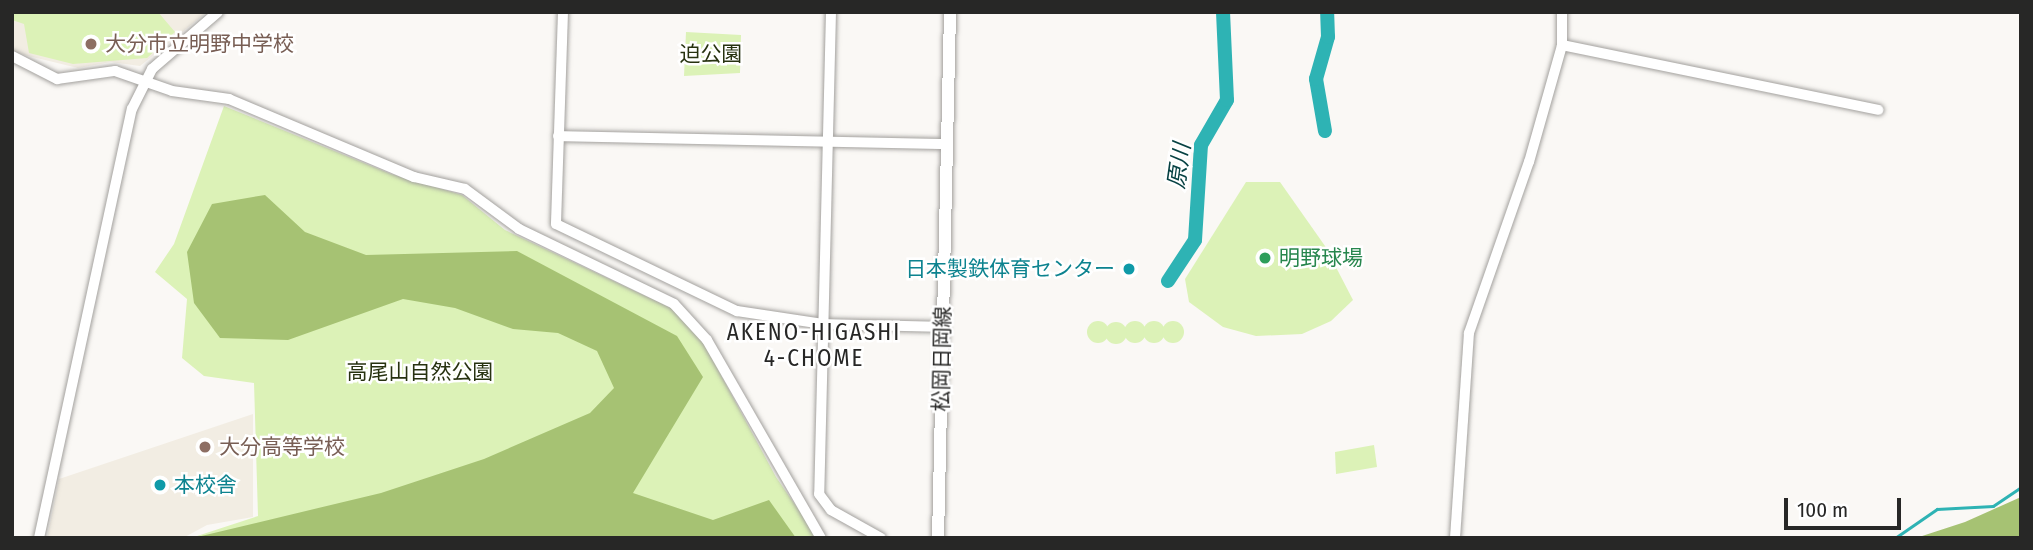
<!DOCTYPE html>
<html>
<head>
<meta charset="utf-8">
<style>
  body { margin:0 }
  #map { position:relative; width:2033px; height:550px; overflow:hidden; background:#faf8f5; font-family:"Fira Sans Condensed","Noto Sans JP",sans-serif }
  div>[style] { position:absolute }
  .built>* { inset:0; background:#f2ede3 }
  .green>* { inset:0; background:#dcf2b7 }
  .round { border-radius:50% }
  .forest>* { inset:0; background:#a6c273 }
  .stream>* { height:2.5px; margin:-1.25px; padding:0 1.25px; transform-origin:1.25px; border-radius:1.25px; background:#2eb3b4 }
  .river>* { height:14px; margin:-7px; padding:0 7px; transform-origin:7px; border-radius:7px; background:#2eb3b4 }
  .roads { filter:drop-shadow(0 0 2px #a3a19e) drop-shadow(0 0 2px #a3a19e) }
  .tertiary>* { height:10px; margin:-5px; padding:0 5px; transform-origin:5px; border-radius:5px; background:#fff }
  .secondary>* { height:12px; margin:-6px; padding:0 6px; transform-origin:6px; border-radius:6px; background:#fff }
  .dots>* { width:19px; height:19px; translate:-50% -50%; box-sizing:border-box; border:4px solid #fff; border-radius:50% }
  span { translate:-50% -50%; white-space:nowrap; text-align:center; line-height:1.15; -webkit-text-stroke:5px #fff; paint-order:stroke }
  .education-label { font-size:21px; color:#785e54 }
  .left { translate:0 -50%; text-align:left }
  .park-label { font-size:21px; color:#273210 }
  .leisure-label { font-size:21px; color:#27864d }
  .culture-label { font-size:21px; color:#0d838f }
  .right { translate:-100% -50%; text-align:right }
  .street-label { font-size:21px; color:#272726 }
  .water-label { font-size:23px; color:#074243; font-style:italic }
  .neighbourhood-label { font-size:23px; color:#272726; letter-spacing:2px }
  .frame { position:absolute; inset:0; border:14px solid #272726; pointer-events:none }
  .scale { position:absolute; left:1784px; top:498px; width:117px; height:32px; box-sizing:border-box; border:4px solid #272726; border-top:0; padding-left:9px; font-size:21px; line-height:24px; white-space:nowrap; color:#272726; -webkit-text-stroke:5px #fff; paint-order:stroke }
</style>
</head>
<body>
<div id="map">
  <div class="built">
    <div style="clip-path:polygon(12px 12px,207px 12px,140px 66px,111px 62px,78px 68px,12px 52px)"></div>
    <div style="clip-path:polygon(253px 414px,253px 517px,207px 525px,183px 538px,47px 538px,59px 479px)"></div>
  </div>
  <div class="green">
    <div style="clip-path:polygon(12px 12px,158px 12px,175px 32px,147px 58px,73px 64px,29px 53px,24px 24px,12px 20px)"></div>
    <div style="clip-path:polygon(686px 32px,741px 35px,740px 73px,684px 76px)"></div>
    <div style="clip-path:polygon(224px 106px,391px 174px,462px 195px,505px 230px,673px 309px,702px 340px,776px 477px,818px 538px,191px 538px,258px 516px,254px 383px,204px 376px,182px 358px,187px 299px,155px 272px,174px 244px)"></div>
    <div style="clip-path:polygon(1246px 182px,1280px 182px,1325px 246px,1353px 300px,1331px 321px,1302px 334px,1256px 336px,1223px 327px,1189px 302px,1185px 279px)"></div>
    <div class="round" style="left:1124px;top:321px;width:22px;height:22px"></div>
    <div class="round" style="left:1087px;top:321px;width:22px;height:22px"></div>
    <div class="round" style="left:1143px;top:321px;width:22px;height:22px"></div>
    <div class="round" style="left:1162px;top:321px;width:22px;height:22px"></div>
    <div class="round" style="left:1105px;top:322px;width:22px;height:22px"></div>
    <div style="clip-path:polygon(1374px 445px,1377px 467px,1336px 474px,1335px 452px)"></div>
  </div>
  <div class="forest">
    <div style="clip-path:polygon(265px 195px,305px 232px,366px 255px,517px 251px,677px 336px,703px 377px,633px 493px,713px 520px,769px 500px,796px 538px,193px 538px,381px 493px,484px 459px,590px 413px,614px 388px,597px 351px,558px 333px,513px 329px,455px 308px,403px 299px,288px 340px,220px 338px,194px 303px,187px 252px,212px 204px)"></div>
    <div style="clip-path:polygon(2021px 497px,2021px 538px,1916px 538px,1965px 522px)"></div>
  </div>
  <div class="stream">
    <div style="left:1895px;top:538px;width:51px;rotate:-34.6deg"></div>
    <div style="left:1937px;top:509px;width:56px;rotate:-3.1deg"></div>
    <div style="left:1993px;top:506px;width:34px;rotate:-34deg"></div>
  </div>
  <div class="river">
    <div style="left:1325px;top:131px;width:53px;rotate:-99.8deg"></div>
    <div style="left:1316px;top:79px;width:44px;rotate:-74.1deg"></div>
    <div style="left:1328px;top:37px;width:25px;rotate:-92deg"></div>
    <div style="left:1168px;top:281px;width:49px;rotate:-56.6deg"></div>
    <div style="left:1195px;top:240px;width:95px;rotate:-86.4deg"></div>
    <div style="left:1201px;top:145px;width:52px;rotate:-60deg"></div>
    <div style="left:1227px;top:100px;width:88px;rotate:-92.6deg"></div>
  </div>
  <div class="roads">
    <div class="tertiary">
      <div style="left:563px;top:12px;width:212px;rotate:91.9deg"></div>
      <div style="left:556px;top:224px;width:201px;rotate:25.7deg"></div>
      <div style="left:737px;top:311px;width:87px;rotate:8.6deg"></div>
      <div style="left:823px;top:324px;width:120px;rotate:1.4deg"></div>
      <div style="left:831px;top:12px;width:482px;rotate:91.4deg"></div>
      <div style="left:819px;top:494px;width:20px;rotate:53deg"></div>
      <div style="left:831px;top:510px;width:57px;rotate:29.2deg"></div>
      <div style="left:1562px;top:45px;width:323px;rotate:11.6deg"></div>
      <div style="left:12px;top:56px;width:51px;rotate:27.1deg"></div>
      <div style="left:57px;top:79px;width:59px;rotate:-7.9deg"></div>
      <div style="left:115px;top:71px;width:60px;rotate:19.3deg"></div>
      <div style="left:172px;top:91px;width:58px;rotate:8deg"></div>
      <div style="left:229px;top:99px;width:201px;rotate:22.9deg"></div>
      <div style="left:414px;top:177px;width:52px;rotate:13.2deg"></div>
      <div style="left:465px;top:189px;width:67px;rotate:36.5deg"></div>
      <div style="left:519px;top:229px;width:172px;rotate:25.8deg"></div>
      <div style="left:674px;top:304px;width:49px;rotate:47.5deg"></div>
      <div style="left:707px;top:340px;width:228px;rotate:60.1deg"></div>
      <div style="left:558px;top:136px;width:389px;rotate:1.2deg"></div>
      <div style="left:39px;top:538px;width:439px;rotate:-77.8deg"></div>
      <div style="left:132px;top:109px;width:45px;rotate:-63.4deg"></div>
      <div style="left:152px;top:69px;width:87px;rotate:-40.8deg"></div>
      <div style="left:1455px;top:538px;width:205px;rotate:-86.1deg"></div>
      <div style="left:1469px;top:333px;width:181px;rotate:-70.7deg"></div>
      <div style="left:1529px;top:162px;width:122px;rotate:-74.2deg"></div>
      <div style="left:1562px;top:45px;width:33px;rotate:-90deg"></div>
    </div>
    <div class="secondary">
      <div style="left:938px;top:538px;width:526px;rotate:-88.69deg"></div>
    </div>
  </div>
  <div class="dots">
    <div style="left:91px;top:44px;background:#8d6e63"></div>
    <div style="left:1265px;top:258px;background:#2e9e5b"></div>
    <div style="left:1129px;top:269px;background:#0f9aa8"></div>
    <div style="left:205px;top:447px;background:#8d6e63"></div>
    <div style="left:160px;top:485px;background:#0f9aa8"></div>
  </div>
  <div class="education-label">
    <span class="left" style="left:105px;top:44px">大分市立明野中学校</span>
    <span class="left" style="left:219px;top:447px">大分高等学校</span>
  </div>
  <div class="park-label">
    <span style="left:711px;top:54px">迫公園</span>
    <span style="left:420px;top:372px">高尾山自然公園</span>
  </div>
  <div class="leisure-label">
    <span class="left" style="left:1279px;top:258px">明野球場</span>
  </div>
  <div class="culture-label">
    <span class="right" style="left:1115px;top:269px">日本製鉄体育センター</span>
    <span class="left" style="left:174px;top:485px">本校舎</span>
  </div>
  <div class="street-label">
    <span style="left:942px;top:359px;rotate:-89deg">松岡日岡線</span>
  </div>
  <div class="water-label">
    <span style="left:1179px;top:166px;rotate:-82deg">原川</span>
  </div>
  <div class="neighbourhood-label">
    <span style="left:814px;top:345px">AKENO-HIGASHI<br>4-CHOME</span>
  </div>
  <div class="frame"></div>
  <div class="scale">100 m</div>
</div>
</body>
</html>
